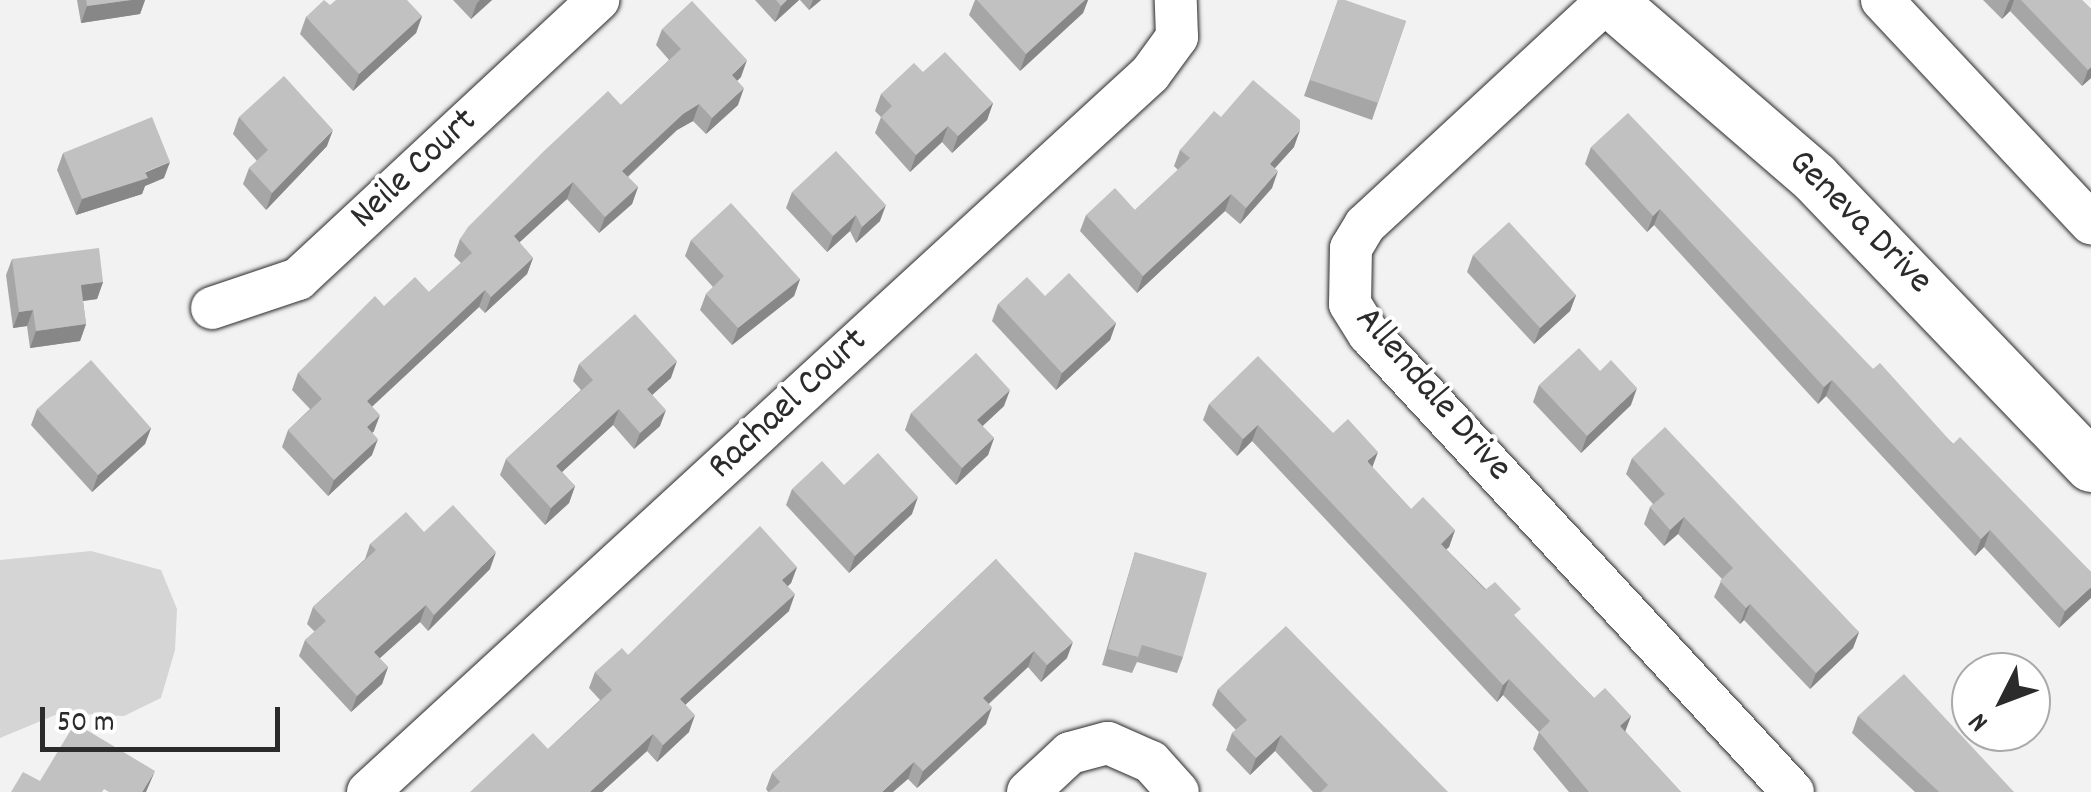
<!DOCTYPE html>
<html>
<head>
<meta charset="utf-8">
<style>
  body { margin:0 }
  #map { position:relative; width:2091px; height:792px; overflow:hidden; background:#f2f2f2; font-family:Dekko,sans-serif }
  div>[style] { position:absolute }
  .green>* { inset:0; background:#d5d5d5 }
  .roads { filter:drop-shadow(0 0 2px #2b2b2b) drop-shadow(0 0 2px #2b2b2b) }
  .minor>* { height:42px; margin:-21px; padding:0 21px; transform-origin:21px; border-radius:21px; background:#fff }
  .major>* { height:52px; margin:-26px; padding:0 26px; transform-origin:26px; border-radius:26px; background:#fff }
  .wall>* { inset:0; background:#a6a6a6 }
  .shaded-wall>* { inset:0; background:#878787 }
  .building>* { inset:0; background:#c1c1c1 }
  span { translate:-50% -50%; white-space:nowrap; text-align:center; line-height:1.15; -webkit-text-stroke:8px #fff; paint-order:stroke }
  .street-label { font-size:38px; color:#2b2b2b }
  .north { position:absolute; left:1951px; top:652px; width:100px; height:100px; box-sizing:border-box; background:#fff; border:2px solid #aaa; border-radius:50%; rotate:228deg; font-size:28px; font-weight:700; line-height:40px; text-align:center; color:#2b2b2b }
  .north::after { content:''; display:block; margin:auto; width:35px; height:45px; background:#2b2b2b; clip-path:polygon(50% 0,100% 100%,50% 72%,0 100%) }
  .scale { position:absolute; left:40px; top:707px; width:240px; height:45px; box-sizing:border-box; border:5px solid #2b2b2b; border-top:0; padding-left:12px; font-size:30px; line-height:35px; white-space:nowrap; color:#2b2b2b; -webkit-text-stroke:8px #fff; paint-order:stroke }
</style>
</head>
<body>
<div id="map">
  <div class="green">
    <div style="clip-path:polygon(91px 551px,161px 570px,177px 609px,175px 650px,161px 698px,124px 716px,60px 713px,0 738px,0 560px)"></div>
  </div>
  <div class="roads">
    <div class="minor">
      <div style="left:1608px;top:0;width:331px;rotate:137.2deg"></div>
      <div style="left:1365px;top:225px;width:27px;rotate:121deg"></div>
      <div style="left:1351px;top:248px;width:56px;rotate:91deg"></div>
      <div style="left:1350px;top:304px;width:36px;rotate:58deg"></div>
      <div style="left:1369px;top:334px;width:624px;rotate:47.21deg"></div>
      <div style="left:1882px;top:0;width:306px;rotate:46.9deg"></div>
      <div style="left:212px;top:308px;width:91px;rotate:-18.6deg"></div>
      <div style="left:298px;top:279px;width:410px;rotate:-42.9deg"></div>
      <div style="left:368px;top:792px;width:1062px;rotate:-42.56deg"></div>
      <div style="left:1150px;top:74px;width:46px;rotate:-53.9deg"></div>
      <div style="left:1177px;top:37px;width:37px;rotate:-92deg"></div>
      <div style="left:1028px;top:792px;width:57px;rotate:-42.9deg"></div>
      <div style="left:1070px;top:753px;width:39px;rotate:-15deg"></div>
      <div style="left:1108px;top:743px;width:47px;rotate:23.8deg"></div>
      <div style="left:1151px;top:762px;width:40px;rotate:48deg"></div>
    </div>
    <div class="major">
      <div style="left:1609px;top:0;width:272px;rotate:40.8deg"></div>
      <div style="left:1815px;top:178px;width:399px;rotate:46.2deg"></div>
    </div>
  </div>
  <div class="wall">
    <div style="clip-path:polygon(77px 0,145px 0,140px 14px,81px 23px)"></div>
    <div style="clip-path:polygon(453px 0,492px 0,471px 19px)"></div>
    <div style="clip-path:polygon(755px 0,799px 0,775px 22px)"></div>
    <div style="clip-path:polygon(800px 0,821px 0,809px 10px)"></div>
    <div style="clip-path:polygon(975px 0,1088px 0,1083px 13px,1020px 71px,969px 15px)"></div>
    <div style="clip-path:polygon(1338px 0,1406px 21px,1372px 120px,1304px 96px)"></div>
    <div style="clip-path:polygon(1983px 0,2082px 0,2091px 9px,2091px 78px,2082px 86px,2010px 11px,2002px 19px)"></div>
    <div style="clip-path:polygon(330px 5px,422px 16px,416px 33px,353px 91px,300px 34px,306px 17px)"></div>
    <div style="clip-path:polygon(662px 29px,741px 77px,737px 81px,738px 105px,706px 134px,693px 121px,677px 130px,628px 177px,638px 187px,632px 204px,599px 233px,567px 199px,519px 242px,533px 258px,527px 274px,485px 313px,479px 307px,372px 406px,374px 431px,372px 433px,372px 455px,328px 496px,282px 447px,288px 430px,310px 409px,292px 390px,298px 373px,384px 306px,429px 292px,461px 263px,454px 256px,460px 239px,621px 105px,669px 60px,656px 45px)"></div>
    <div style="clip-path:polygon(923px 72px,993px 103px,987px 120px,952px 153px,942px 142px,910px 172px,875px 133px,881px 117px,875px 111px,881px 94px)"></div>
    <div style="clip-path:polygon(239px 117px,327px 146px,266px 210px,243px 184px,249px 168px,257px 161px,233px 134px)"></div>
    <div style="clip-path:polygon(1221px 117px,1294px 147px,1275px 168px,1272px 188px,1240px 224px,1225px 211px,1137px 293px,1080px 231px,1086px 215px,1135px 210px,1178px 170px,1174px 166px,1180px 150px)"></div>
    <div style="clip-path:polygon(1591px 147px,1873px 369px,2091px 572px,2059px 628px,1984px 547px,1975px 556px,1826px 396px,1818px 404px,1654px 225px,1647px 232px,1585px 164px)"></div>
    <div style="clip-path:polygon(63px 153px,164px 178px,145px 186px,142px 194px,76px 215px,57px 170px)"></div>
    <div style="clip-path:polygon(792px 192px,880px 221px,856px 243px,850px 231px,827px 252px,786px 208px)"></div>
    <div style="clip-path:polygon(691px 240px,800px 279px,794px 296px,732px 345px,700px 310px,706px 294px,713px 287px,685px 256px)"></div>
    <div style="clip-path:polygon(1473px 255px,1576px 295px,1570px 311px,1534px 344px,1467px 272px)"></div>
    <div style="clip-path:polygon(12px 259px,103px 282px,97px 299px,83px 301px,86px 324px,80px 341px,30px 348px,27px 326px,13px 328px,6px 275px)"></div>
    <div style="clip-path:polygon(1045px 296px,1116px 323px,1110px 340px,1056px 390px,992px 321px,998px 304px)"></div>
    <div style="clip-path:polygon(579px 364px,671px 378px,652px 395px,660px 426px,634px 449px,613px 425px,562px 472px,575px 486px,569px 503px,545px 525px,500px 475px,506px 459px,581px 390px,573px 381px)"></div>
    <div style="clip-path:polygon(1539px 385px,1631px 405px,1581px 453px,1533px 402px)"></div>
    <div style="clip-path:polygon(1209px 404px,1333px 433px,1372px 467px,1411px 509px,1455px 530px,1449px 547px,1446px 549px,1594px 698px,1631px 716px,1625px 731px,1681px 792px,1569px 792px,1533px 749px,1539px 732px,1503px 695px,1497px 702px,1252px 441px,1237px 456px,1203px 420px)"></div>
    <div style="clip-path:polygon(1004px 406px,982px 426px,994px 438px,988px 455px,956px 485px,905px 430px,911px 413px)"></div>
    <div style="clip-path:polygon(37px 409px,151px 428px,145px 444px,92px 492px,31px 425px)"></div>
    <div style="clip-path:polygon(1632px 458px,1859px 632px,1853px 648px,1810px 689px,1744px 620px,1740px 624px,1714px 597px,1722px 579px,1678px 534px,1664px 546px,1644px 524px,1650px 507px,1653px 504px,1626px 474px)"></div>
    <div style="clip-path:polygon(792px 489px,912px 514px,849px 573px,786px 505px)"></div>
    <div style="clip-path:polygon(424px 532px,490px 569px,428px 631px,420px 622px,379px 658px,388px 667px,382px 684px,351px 712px,299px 656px,305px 640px,315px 632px,307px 624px,313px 607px,365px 559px,370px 544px)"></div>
    <div style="clip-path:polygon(1135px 552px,1183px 657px,1177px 673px,1137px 662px,1132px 673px,1102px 665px)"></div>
    <div style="clip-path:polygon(996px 559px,1067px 658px,1041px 682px,1028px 667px,989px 704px,986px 724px,917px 788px,908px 779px,768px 792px,766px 789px,772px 773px)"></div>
    <div style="clip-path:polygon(797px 567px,791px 583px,788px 586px,789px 611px,685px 705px,689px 732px,657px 762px,647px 751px,602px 792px,470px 792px,548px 749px,600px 700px,589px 688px,595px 672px)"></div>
    <div style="clip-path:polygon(1218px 689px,1448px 792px,1313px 792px,1275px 751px,1250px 775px,1226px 750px,1232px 733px,1236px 730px,1212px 705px)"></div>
    <div style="clip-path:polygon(1858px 716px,2014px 792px,1915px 792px,1852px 733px)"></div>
  </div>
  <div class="shaded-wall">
    <div style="clip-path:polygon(131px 0,145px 0,140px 14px,81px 23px,87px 6px)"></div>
    <div style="clip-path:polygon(480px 0,492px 0,471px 19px,477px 3px)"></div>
    <div style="clip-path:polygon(787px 0,799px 0,775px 22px,781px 6px)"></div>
    <div style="clip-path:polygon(813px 0,821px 0,809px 10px)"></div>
    <div style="clip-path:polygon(1085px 0,1088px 0,1083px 13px,1020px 71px,1026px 54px)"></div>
    <div style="clip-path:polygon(2010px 0,2014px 0,2010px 11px,2002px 19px,2008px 3px)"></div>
    <div style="clip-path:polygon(422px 16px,416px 33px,353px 91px,359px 74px)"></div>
    <div style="clip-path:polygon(747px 60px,741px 77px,726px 91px,732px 75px)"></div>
    <div style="clip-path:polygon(2091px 67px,2091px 78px,2082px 86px,2088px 70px)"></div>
    <div style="clip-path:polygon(744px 88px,738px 105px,706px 134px,712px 118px)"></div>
    <div style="clip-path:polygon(993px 103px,987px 120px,952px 153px,958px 136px)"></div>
    <div style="clip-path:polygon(699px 104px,693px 121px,677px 130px,616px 187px,622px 171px,683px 114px)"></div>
    <div style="clip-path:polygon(948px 126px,942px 142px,910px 172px,916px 155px)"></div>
    <div style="clip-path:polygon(333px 130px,327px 146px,266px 210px,272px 193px)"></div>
    <div style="clip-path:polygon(1300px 130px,1294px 147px,1264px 180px,1270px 164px)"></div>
    <div style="clip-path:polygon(170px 162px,164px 178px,145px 186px,142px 194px,76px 215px,82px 199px)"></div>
    <div style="clip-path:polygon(1278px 171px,1272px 188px,1240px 224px,1246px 208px)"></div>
    <div style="clip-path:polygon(573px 182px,567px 199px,508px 253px,514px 236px)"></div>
    <div style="clip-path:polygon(638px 187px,632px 204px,599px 233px,605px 217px)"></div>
    <div style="clip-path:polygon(1231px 194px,1225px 211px,1137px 293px,1143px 276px)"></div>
    <div style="clip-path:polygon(886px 205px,880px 221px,856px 243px,862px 227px)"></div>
    <div style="clip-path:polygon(1660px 209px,1654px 225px,1647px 232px,1653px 216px)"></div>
    <div style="clip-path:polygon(856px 215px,850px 231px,827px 252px,833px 236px)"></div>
    <div style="clip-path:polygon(533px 258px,527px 274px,485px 313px,491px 297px)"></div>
    <div style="clip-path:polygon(800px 279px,794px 296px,732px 345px,738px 328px)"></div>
    <div style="clip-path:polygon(103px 282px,97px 299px,75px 302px,81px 285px)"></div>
    <div style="clip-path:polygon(485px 290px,479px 307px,361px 417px,367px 401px)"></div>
    <div style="clip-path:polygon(1576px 295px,1570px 311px,1534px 344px,1540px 328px)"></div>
    <div style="clip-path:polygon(33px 310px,27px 326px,13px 328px,19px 312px)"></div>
    <div style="clip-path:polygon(1116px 323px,1110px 340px,1056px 390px,1062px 373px)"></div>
    <div style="clip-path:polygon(86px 324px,80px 341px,30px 348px,36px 331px)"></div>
    <div style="clip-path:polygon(677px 361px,671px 378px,641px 405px,647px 389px)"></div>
    <div style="clip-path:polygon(1832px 380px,1826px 396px,1818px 404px,1824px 387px)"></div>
    <div style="clip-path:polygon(1637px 388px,1631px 405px,1581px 453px,1587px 436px)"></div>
    <div style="clip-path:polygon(1010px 390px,1004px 406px,971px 437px,977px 420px)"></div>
    <div style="clip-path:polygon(619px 409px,613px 425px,550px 483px,556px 466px)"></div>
    <div style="clip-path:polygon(666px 410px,660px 426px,634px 449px,640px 433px)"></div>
    <div style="clip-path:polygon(380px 415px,374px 431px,361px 444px,367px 427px)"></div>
    <div style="clip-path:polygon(1258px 425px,1252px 441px,1237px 456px,1243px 439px)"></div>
    <div style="clip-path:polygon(151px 428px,145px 444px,92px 492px,98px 475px)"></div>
    <div style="clip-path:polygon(994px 438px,988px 455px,956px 485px,962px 468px)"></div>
    <div style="clip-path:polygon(378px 439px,372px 455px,328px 496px,334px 480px)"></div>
    <div style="clip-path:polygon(1378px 452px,1372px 468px,1367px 461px)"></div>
    <div style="clip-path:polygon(575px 486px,569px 503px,545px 525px,551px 508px)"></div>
    <div style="clip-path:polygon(918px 497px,912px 514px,849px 573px,855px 556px)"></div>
    <div style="clip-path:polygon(1684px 517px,1678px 534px,1664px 546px,1670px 530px)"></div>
    <div style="clip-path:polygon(1455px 530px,1449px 547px,1435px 560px,1441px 544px)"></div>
    <div style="clip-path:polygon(1990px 530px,1984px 547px,1975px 556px,1981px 539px)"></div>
    <div style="clip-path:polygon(496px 552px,490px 569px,428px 631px,434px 615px)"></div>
    <div style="clip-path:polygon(797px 567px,791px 583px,776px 597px,782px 580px)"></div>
    <div style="clip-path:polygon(2091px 587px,2091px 598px,2059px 628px,2065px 611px)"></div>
    <div style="clip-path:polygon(795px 594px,789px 611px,674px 715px,680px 699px)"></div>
    <div style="clip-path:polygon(1750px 604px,1744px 620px,1740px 624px,1746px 608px)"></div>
    <div style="clip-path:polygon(426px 605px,420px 622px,368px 669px,374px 652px)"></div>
    <div style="clip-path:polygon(1859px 632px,1853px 648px,1810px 689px,1816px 673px)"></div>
    <div style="clip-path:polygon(1073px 642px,1067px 658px,1041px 682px,1047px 665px)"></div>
    <div style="clip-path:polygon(1034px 651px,1028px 667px,977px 714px,983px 698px)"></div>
    <div style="clip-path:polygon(388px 667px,382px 684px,351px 712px,357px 696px)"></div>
    <div style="clip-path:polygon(1509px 679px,1503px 695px,1497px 702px,1503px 685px)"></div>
    <div style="clip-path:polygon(992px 707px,986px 724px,917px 788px,923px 771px)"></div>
    <div style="clip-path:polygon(695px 715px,689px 732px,657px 762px,663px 745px)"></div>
    <div style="clip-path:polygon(1631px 716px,1625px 732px,1620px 726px)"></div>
    <div style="clip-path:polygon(653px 734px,647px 751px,602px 792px,590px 792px)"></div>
    <div style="clip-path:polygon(1281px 735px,1275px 751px,1250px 775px,1256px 758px)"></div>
    <div style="clip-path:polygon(914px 762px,908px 779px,893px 792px,882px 792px)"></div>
    <div style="clip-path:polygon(155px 771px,146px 792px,142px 792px)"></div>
  </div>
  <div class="building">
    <div style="clip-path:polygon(86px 0,131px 0,87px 6px)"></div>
    <div style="clip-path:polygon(324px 0,330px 5px,336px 0,407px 0,422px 16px,359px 74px,306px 17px)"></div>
    <div style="clip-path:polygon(776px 0,787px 0,781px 6px)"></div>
    <div style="clip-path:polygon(977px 0,1085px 0,1026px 54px)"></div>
    <div style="clip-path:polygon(1338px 0,1345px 0,1406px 21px,1378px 103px,1310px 80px)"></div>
    <div style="clip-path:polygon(2021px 0,2082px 0,2091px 9px,2091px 67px,2088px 70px)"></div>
    <div style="clip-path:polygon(692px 1px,747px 60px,732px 75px,744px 88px,712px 118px,699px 104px,683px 114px,622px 171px,638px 187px,605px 217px,573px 182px,514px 236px,533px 258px,491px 297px,485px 290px,367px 401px,380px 415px,367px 427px,378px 439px,334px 480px,288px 430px,322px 399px,298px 373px,375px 296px,384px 306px,415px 277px,429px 292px,472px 253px,460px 239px,468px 227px,544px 151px,608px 91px,621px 105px,681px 49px,662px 29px)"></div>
    <div style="clip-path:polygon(945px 52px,993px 103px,958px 136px,948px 126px,916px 155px,881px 117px,892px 106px,881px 94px,914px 63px,923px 72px)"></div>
    <div style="clip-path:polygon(284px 76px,333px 130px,272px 193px,249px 168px,268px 150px,239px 117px)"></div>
    <div style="clip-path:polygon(1253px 80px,1300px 120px,1300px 130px,1270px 164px,1278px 171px,1246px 208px,1231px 194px,1143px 276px,1086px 215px,1115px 188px,1135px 210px,1190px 158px,1180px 150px,1214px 111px,1221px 117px)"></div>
    <div style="clip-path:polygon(1628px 113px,1873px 369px,1880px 363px,1953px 444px,1960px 437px,2091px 572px,2091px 587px,2065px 611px,1990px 530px,1981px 539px,1832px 380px,1824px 387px,1660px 209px,1653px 216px,1591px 147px)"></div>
    <div style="clip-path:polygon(152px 117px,170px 162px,145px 172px,148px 178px,82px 199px,63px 153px)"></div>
    <div style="clip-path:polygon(836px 151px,886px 205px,862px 227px,856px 215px,833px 236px,792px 192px)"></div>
    <div style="clip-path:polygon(731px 203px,800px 279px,738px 328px,706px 294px,724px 276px,691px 240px)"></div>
    <div style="clip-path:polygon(1509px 222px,1576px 295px,1540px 328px,1473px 255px)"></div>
    <div style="clip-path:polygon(99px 248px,103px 282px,81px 285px,86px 324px,36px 331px,33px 310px,19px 312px,12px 259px)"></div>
    <div style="clip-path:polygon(1069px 273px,1116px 323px,1062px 373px,998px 304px,1027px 277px,1045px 296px)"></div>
    <div style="clip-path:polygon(635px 314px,677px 361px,647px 389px,666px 410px,640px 433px,619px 409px,556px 466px,575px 486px,551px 508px,506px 459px,593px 380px,579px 364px)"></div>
    <div style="clip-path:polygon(1579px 348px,1600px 371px,1611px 360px,1637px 388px,1587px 436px,1539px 385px)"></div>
    <div style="clip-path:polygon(976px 353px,1010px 390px,977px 420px,994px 438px,962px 468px,911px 413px)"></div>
    <div style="clip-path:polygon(1258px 356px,1333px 433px,1348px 419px,1378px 452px,1367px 461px,1411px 509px,1423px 497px,1455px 530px,1441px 544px,1485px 590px,1495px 582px,1521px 609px,1514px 615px,1594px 698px,1605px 688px,1631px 716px,1620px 726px,1681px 792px,1589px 792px,1539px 732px,1550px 721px,1509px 679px,1503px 685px,1258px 425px,1243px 439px,1209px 404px)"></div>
    <div style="clip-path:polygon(91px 360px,151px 428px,98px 475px,37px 409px)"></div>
    <div style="clip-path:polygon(1665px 427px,1859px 632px,1816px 673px,1750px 604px,1746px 608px,1720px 581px,1733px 568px,1684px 517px,1670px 530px,1650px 507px,1665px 494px,1632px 458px)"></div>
    <div style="clip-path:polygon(878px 453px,918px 497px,855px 556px,792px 489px,822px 461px,844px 485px)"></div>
    <div style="clip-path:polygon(453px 505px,496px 552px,434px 615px,426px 605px,374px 652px,388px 667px,357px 696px,305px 640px,326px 621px,313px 607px,376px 550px,370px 544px,406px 512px,424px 532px)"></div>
    <div style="clip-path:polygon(760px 526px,797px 567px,782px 580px,795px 594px,680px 699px,695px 715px,663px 745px,653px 734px,590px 792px,470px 792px,533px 733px,548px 749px,612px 690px,595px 672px,622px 648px,628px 655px)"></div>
    <div style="clip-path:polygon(1135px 552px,1207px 573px,1183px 657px,1142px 645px,1138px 657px,1108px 649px)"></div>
    <div style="clip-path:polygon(996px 559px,1073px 642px,1047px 665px,1034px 651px,983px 698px,992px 707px,923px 771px,914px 762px,882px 792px,769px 792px,780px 782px,772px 773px)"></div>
    <div style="clip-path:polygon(1286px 626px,1448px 792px,1321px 792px,1328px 785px,1281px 735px,1256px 758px,1232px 733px,1247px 720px,1218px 689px)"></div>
    <div style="clip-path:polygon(1904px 674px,2014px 792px,1939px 792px,1858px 716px)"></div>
    <div style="clip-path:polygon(75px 723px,155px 771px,142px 792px,109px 792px,104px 789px,102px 792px,11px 792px,23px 772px,40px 781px)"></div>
  </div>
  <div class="street-label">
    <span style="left:415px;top:170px;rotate:-43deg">Neile Court</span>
    <span style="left:1859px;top:223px;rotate:45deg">Geneva Drive</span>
    <span style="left:1432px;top:395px;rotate:49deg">Allendale Drive</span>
    <span style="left:789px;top:405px;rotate:-43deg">Rachael Court</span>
  </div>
  <div class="north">N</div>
  <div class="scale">50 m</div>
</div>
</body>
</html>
